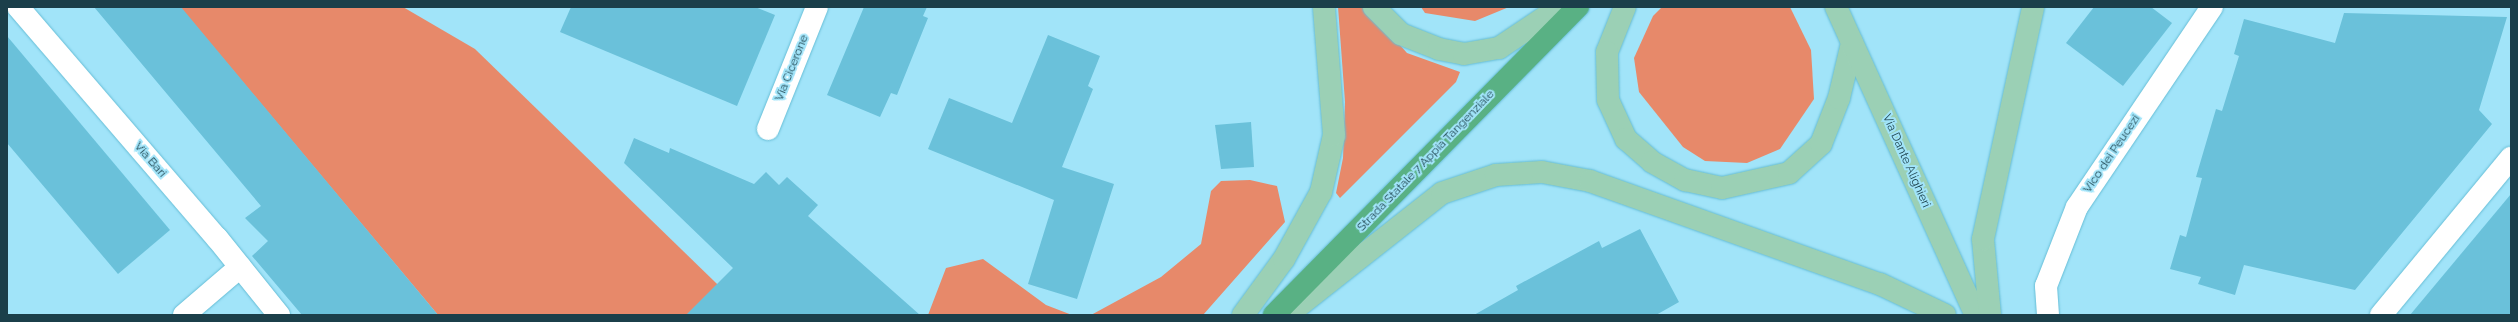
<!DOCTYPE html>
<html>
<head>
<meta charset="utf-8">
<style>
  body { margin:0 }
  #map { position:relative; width:2518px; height:322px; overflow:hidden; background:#a1e4f9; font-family:Raleway,sans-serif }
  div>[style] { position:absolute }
  .green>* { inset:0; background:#e7896a }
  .building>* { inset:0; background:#6ac1da }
  .roads { filter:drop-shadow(0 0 1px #66bdd6) drop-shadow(0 0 1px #66bdd6) }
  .minor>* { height:22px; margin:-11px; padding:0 11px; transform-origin:11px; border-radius:11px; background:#fff }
  .major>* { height:22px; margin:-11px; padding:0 11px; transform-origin:11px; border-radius:11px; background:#9bd0b5 }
  .highway>* { height:22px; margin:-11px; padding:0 11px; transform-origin:11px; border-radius:11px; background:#59b184 }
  span { translate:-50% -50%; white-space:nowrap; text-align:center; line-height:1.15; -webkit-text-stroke:4px #a1e4f9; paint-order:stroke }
  .street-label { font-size:12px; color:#1b3f4a }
  .frame { position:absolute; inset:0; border:8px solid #1b3f4a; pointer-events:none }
</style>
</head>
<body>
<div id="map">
  <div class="green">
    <div style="clip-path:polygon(180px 7px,403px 7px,475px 49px,749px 315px,438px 315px)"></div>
    <div style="clip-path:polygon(1338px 7px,1366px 7px,1407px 53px,1460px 72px,1456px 82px,1340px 198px,1336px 193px,1343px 158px,1345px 102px)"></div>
    <div style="clip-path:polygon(1421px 7px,1509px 7px,1475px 21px,1425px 13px)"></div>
    <div style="clip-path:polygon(1662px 7px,1790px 7px,1811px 50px,1814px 99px,1780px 149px,1747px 163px,1705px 161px,1683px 147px,1639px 92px,1634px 58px,1653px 16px)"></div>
    <div style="clip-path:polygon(1250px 180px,1277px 186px,1285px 222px,1203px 315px,1091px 315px,1161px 277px,1201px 244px,1211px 191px,1221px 181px)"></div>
    <div style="clip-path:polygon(983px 259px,1046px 305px,1072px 315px,928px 315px,946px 268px)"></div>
  </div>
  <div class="building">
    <div style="clip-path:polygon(94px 7px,181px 7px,438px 315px,302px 315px,252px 256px,268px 241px,245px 218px,261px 206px)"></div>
    <div style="clip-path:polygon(571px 7px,755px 7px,775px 15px,737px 106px,560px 32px)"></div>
    <div style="clip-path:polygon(864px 7px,927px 7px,923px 16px,928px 18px,897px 95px,891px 93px,880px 117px,827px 95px)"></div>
    <div style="clip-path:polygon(2094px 7px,2151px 7px,2172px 23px,2123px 86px,2066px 43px)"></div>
    <div style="clip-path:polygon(2344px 13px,2507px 17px,2479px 110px,2492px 124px,2355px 290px,2244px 265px,2235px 295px,2198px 284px,2201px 277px,2170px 269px,2180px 235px,2186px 237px,2202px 178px,2196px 177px,2216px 109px,2222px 111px,2239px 56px,2234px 54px,2244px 19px,2335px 43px)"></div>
    <div style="clip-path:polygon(1048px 35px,1100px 56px,1088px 86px,1093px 89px,1062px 167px,1114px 184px,1077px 299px,1028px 284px,1054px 200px,928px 149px,949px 98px,1012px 123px)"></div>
    <div style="clip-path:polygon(7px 36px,170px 230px,118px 274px,7px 143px)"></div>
    <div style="clip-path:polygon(1251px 122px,1254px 167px,1221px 169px,1215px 125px)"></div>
    <div style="clip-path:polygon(634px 138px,669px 153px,670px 148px,754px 184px,766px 172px,779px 185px,787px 177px,818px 205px,808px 216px,920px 315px,686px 315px,733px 268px,624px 163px)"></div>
    <div style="clip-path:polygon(2511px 194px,2511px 315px,2410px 315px)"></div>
    <div style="clip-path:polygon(1640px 229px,1679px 302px,1656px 315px,1474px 315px,1518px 290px,1516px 286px,1599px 241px,1602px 248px)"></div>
  </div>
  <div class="roads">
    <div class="minor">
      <div style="left:18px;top:7px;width:305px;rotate:49.3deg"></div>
      <div style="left:217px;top:238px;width:99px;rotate:51.2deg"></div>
      <div style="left:768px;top:129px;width:131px;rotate:-68.1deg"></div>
      <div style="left:184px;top:315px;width:74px;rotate:-40.6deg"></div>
      <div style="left:2048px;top:315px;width:29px;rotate:-94deg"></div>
      <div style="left:2046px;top:286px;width:85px;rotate:-68.6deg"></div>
      <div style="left:2077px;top:207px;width:241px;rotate:-56deg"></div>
      <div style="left:2381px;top:315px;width:204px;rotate:-50.4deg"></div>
    </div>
    <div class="major">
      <div style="left:1374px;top:7px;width:38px;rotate:45deg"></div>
      <div style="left:1401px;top:34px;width:41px;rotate:21.5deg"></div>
      <div style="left:1439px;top:49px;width:25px;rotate:11deg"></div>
      <div style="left:1464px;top:54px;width:36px;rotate:-10deg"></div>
      <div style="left:1499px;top:48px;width:73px;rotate:-33.9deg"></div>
      <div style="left:1625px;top:7px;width:48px;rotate:111.8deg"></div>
      <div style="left:1607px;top:52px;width:48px;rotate:88.8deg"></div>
      <div style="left:1608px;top:100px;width:43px;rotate:65.2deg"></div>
      <div style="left:1626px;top:139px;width:35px;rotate:41deg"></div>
      <div style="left:1652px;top:162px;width:38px;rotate:29deg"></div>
      <div style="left:1685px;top:180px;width:38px;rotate:12deg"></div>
      <div style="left:1722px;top:188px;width:69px;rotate:-12.6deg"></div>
      <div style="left:1789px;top:173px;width:43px;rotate:-42.2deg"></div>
      <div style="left:1821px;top:144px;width:49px;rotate:-68.6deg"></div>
      <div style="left:1839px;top:98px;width:57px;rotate:-76.7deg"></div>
      <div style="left:1836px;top:7px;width:338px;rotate:65.6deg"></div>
      <div style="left:1243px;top:315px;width:69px;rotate:-53.8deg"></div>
      <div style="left:1284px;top:259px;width:77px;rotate:-61.1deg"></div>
      <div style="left:1321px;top:192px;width:58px;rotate:-77.2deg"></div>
      <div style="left:1334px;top:135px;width:128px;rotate:-94.5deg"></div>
      <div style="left:1287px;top:315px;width:197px;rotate:-38.2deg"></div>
      <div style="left:1442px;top:193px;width:57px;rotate:-18.4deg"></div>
      <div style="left:1496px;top:175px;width:46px;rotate:-3.7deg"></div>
      <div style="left:1542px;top:172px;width:49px;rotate:10.6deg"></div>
      <div style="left:1590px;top:181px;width:308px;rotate:19.6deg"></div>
      <div style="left:1880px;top:284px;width:72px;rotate:25.5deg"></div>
      <div style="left:1990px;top:315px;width:76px;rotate:-95.3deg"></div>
      <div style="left:1983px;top:239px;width:237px;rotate:-77.8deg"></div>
    </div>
    <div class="highway">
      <div style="left:1274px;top:315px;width:433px;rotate:-45.4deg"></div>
    </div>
  </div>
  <div class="street-label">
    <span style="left:792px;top:68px;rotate:-68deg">Via Cicerone</span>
    <span style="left:2112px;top:154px;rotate:-56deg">Vico dei Peucezi</span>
    <span style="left:150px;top:160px;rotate:49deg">Via Bari</span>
    <span style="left:1426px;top:161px;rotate:-46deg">Strada Statale 7 Appia Tangenziale</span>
    <span style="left:1906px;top:161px;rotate:66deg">Via Dante Alighieri</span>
  </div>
  <div class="frame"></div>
</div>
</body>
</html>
